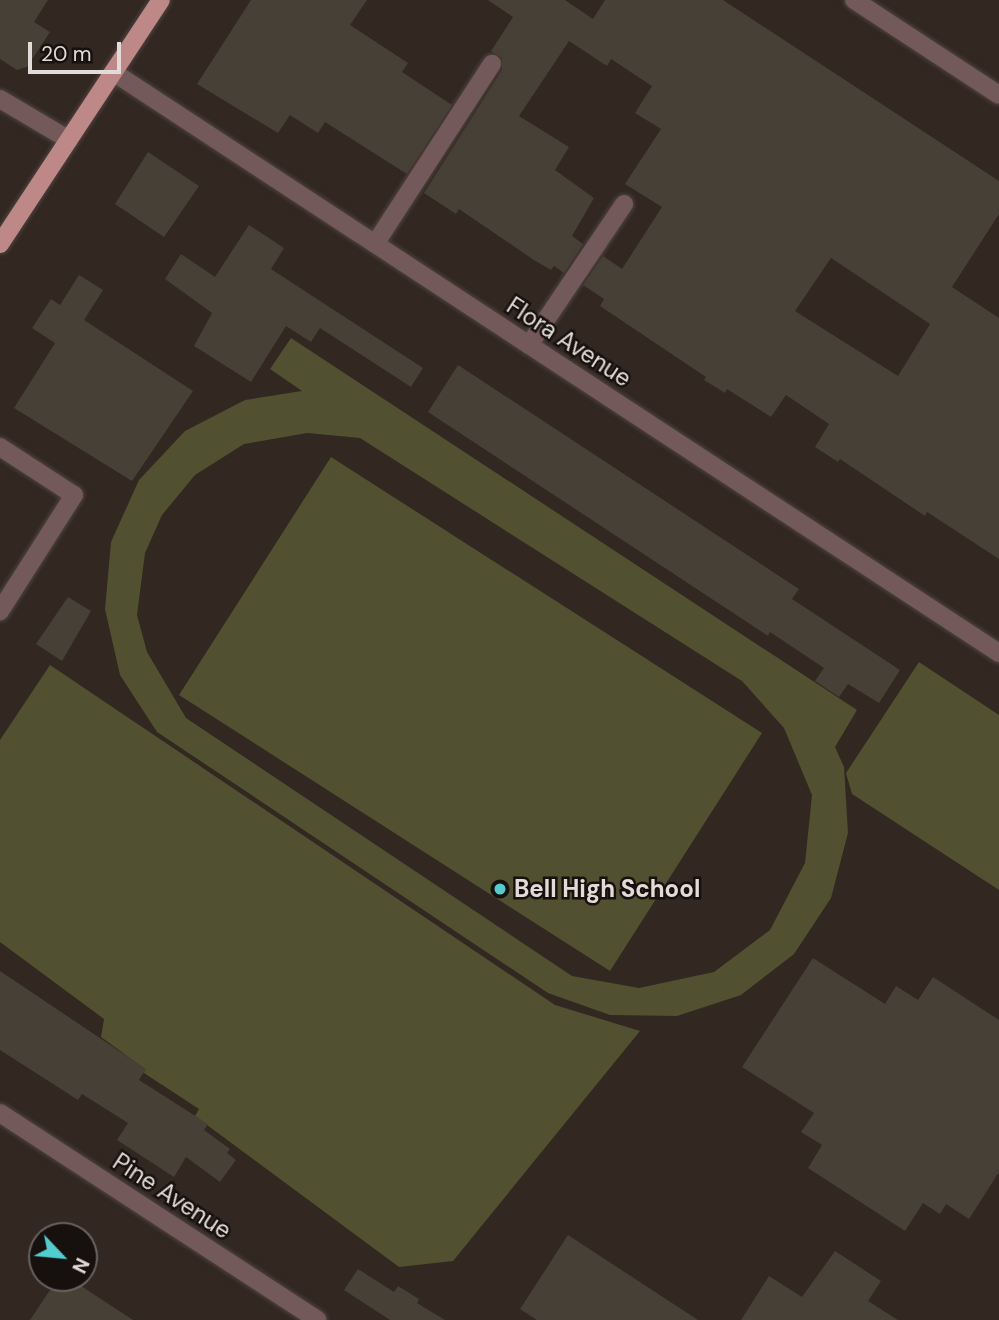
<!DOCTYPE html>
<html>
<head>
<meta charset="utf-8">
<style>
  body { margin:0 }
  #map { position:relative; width:999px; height:1320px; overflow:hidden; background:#322721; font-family:"DM Sans",sans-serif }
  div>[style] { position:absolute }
  .green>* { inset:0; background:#515030 }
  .building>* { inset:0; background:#474036 }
  .roads { filter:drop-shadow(0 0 2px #4e443e) drop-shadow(0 0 2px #4e443e) }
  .minor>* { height:18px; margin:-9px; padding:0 9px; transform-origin:9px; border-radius:9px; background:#74595a }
  .major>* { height:18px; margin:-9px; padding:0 9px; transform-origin:9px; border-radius:9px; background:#be8889 }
  .dots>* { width:19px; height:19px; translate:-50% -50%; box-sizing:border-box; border:4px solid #16110e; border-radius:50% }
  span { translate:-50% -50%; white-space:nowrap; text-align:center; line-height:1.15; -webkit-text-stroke:5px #16110e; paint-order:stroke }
  .street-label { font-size:24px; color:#e3dbd8 }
  .poi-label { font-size:24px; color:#e3dbd8; font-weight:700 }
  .left { translate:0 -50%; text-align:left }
  .north { position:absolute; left:28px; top:1222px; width:70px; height:70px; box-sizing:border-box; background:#16110e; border:2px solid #68625f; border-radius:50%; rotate:116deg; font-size:19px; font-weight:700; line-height:28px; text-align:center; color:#e3dbd8 }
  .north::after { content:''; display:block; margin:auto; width:24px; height:32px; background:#52cdcf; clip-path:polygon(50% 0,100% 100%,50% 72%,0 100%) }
  .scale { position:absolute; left:28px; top:42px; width:93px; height:32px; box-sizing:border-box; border:4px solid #e3dbd8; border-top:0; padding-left:9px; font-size:21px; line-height:24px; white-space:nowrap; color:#e3dbd8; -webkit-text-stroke:5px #16110e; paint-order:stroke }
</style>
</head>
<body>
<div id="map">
  <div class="green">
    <div style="clip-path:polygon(evenodd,291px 338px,857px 710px,835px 747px,844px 767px,848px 833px,831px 898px,794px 954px,741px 995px,677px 1016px,610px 1015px,548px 993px,157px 732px,120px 675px,105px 609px,111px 542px,139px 480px,185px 431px,245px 400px,302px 391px,270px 369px,291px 338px,307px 433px,360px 438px,742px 681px,784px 728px,812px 795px,805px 863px,770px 930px,714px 972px,639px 988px,572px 976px,186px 718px,147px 652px,137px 615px,145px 553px,162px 515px,195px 475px,244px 444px,307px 433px)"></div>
    <div style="clip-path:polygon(331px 457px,762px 733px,610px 971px,179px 695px)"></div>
    <div style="clip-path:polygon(919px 662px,999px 715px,999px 890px,852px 794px,846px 773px)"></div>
    <div style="clip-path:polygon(50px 665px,555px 1005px,640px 1031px,453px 1261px,399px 1267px,195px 1116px,199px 1109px,144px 1073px,145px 1069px,101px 1037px,104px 1019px,0 942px,0 740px)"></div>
  </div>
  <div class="building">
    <div style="clip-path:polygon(0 0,48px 0,34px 22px,50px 32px,27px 67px,17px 70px,0 59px)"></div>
    <div style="clip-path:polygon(251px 0,367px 0,350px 25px,408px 63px,402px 72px,452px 105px,407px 174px,325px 122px,318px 133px,290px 115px,278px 133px,197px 84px)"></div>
    <div style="clip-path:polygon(evenodd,488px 0,565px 0,593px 19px,605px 0,723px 0,999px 181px,999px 214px,952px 287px,999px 318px,999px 559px,927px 512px,925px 516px,840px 459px,838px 462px,815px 447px,829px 424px,786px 395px,771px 417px,727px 389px,725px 393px,704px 380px,706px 377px,600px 306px,604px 299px,583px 285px,603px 256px,622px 269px,662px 207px,625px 184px,661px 129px,635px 113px,652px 86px,611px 59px,607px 66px,569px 41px,519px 116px,569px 147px,555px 170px,594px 198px,572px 236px,583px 244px,564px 273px,554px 266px,551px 270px,534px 260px,459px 209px,456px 214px,424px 193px,502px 70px,502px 58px,491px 51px,513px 17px,488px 0,831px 258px,930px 324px,898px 376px,795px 311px,831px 258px)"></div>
    <div style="clip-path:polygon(148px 152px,199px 186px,164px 237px,115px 204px)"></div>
    <div style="clip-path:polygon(249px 225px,284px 248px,271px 269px,423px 368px,411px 387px,320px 328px,311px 342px,286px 326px,251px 382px,194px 346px,212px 313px,165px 279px,181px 254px,215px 277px)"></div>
    <div style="clip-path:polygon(79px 275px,103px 290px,84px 320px,193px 391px,132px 481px,14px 408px,55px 343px,32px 328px,51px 299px,60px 305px)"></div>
    <div style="clip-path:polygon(458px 365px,799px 589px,792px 599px,900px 670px,879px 703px,848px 684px,839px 697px,815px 681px,824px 668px,770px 632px,768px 636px,428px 412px)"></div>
    <div style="clip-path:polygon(68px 597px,91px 611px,62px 661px,36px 644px)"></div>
    <div style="clip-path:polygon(813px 958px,885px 1004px,896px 986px,918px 1000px,933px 977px,999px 1020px,999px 1172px,969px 1219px,946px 1204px,940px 1214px,923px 1203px,905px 1231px,808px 1168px,822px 1145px,801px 1132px,814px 1113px,742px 1067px)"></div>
    <div style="clip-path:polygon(0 971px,146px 1069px,139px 1080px,208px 1124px,204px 1130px,230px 1149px,227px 1153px,236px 1160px,220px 1182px,186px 1157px,174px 1177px,117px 1140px,128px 1123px,82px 1094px,78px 1100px,0 1050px)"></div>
    <div style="clip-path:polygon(568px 1235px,698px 1320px,537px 1320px,520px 1309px)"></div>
    <div style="clip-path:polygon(835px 1251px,881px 1281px,868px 1301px,898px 1320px,741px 1320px,769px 1276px,802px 1297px)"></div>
    <div style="clip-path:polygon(358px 1269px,394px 1292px,398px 1286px,419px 1299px,417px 1303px,445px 1320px,390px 1320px,344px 1290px)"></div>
    <div style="clip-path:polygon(58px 1278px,69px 1278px,133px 1320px,30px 1320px)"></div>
  </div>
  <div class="roads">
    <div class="minor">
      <div style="left:854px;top:0;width:173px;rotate:33.2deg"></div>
      <div style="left:113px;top:72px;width:1060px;rotate:33.26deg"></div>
      <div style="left:0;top:99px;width:80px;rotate:30.7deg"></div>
      <div style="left:375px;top:244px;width:215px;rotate:-57deg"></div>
      <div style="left:529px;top:345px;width:170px;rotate:-56deg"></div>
      <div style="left:0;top:447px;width:88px;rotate:33deg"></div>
      <div style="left:74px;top:495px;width:138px;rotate:122.5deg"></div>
      <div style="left:0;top:1113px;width:379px;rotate:33.1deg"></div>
    </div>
    <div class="major">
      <div style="left:0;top:244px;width:292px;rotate:-56.6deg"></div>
    </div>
  </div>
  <div class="dots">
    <div style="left:500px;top:889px;background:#52cdcf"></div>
  </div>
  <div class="street-label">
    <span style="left:569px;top:342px;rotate:33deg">Flora Avenue</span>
    <span style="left:172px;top:1196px;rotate:33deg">Pine Avenue</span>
  </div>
  <div class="poi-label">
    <span class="left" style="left:514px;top:889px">Bell High School</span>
  </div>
  <div class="north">N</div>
  <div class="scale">20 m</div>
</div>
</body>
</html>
